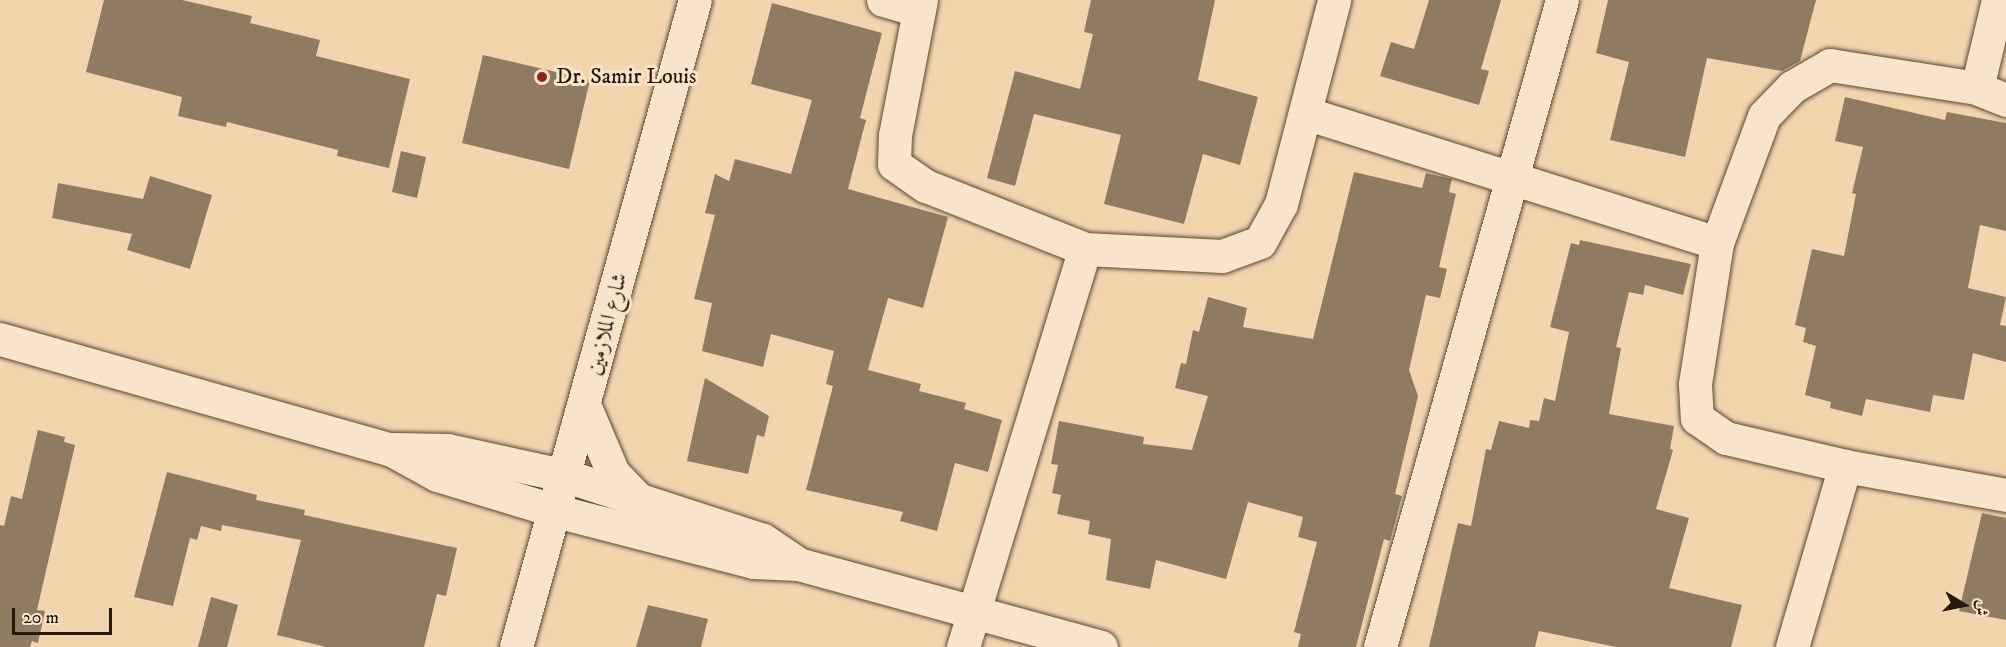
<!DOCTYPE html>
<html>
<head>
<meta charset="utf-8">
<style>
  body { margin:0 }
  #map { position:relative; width:2006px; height:647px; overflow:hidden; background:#f3d5ad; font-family:"IM FELL DW Pica",Amiri,serif }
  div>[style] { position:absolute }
  .building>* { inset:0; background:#8f7b61 }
  .roads { filter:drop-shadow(0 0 2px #574936) drop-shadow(0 0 2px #574936) }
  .minor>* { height:33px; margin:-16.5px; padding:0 16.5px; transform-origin:16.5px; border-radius:16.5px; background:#f7e4ca }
  .tertiary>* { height:33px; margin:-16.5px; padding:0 16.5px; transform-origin:16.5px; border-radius:16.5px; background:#f7e4ca }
  .dots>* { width:16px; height:16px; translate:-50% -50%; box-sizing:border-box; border:3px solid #f7e4ca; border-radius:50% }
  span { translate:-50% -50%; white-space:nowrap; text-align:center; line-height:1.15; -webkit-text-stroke:6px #f7e4ca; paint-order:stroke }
  .poi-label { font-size:22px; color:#231a0f }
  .left { translate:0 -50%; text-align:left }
  .street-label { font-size:22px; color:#231a0f }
  .north { position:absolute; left:1934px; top:575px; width:60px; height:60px; -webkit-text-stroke:4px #f7e4ca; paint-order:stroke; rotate:100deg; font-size:16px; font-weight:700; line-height:24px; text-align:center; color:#231a0f }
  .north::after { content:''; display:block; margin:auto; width:21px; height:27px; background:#231a0f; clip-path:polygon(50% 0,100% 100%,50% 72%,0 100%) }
  .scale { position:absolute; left:12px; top:608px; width:100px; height:27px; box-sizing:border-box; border:3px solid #231a0f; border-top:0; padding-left:8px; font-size:18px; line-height:21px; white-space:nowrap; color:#231a0f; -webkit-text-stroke:4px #f7e4ca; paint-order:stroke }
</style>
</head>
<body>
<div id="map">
  <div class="building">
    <div style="clip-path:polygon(104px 0,182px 0,252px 16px,250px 23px,320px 40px,316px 56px,410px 79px,389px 168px,337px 156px,338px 150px,227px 122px,226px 127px,178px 116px,182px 97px,86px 72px)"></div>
    <div style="clip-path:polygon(1091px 0,1215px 0,1198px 80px,1258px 97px,1240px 165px,1203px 154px,1184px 224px,1104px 204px,1121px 135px,1034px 114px,1015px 186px,987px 178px,1015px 71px,1080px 89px,1093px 34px,1084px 32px)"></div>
    <div style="clip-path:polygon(1429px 0,1501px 0,1481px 69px,1489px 71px,1479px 105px,1380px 76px,1391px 42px,1414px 49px)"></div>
    <div style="clip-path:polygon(1608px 0,1816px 0,1800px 61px,1782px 71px,1707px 58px,1685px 157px,1610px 140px,1629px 62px,1596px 53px)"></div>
    <div style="clip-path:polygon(772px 3px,882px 33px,860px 118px,866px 120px,848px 189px,948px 217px,923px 308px,888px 298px,868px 370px,921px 384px,919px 391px,966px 403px,964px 409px,1002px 420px,988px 472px,955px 463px,937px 531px,900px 521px,903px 512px,806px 490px,833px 386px,826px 384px,834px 351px,771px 334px,763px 367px,702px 351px,712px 303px,694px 299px,715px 215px,705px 213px,715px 174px,729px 181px,735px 159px,791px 174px,812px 100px,751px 84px)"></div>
    <div style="clip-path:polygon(483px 55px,590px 80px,569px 169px,462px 143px)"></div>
    <div style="clip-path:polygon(1845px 97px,1945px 120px,1947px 112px,2006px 123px,2006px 231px,1980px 225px,1968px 288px,2006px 297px,2000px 325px,2006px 326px,2006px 362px,1973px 353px,1964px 400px,1933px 395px,1930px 412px,1866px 399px,1862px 416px,1830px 408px,1831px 402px,1805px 395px,1816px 346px,1803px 342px,1806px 328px,1795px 325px,1812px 249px,1844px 256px,1856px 194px,1852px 193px,1863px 147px,1835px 141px)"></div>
    <div style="clip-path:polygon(401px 151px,426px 157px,417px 198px,392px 192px)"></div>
    <div style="clip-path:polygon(1354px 172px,1422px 188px,1426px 173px,1452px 179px,1449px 192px,1456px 194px,1439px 267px,1447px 269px,1440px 298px,1426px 295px,1409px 370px,1418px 396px,1395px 494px,1402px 496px,1390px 541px,1384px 539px,1356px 647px,1298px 647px,1301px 634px,1294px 632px,1317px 542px,1298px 537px,1303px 517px,1248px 502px,1226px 579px,1156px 560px,1150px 589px,1106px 580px,1111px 539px,1088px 534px,1090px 521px,1057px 514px,1061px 495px,1052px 493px,1058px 465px,1051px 464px,1059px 421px,1144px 437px,1143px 444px,1192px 450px,1208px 396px,1175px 388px,1181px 363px,1186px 364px,1193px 330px,1199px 332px,1208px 297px,1247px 308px,1243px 327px,1313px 339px)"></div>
    <div style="clip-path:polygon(150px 176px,212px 195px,190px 269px,127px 250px,132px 234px,52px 218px,58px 183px,143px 199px)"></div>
    <div style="clip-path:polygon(1580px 240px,1691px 264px,1683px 295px,1645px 285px,1643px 295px,1629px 292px,1616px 347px,1621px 348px,1609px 414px,1674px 426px,1670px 449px,1673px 450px,1656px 509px,1689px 518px,1669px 588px,1742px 605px,1731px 647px,1616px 647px,1539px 631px,1535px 647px,1429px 647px,1458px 523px,1471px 526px,1486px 449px,1491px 450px,1499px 421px,1529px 428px,1530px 420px,1539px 421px,1544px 398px,1555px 401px,1569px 332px,1550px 327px,1571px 243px,1579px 245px)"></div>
    <div style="clip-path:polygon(705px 378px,769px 416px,764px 437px,757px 435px,748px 474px,687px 461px)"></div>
    <div style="clip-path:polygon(38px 430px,65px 437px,64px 442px,75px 445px,37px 610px,45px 611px,38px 643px,32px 641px,30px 647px,0 647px,0 525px,4px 526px,11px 496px,22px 499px)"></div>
    <div style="clip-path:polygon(167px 472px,257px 495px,256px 500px,305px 510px,304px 515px,457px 548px,446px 596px,437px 594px,424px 647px,326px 647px,277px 635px,301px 540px,222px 525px,221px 531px,201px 526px,197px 540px,190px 538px,173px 606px,134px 597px)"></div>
    <div style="clip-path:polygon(1982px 513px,2006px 518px,2006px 620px,1959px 611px)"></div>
    <div style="clip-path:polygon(211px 597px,238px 605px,227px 647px,198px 647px)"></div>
    <div style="clip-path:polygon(648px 605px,708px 619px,701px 647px,636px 647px)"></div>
  </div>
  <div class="roads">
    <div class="minor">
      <div style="left:883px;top:0;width:36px;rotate:16deg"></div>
      <div style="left:921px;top:0;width:137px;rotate:100.9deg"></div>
      <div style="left:895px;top:135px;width:29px;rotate:92deg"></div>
      <div style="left:894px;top:164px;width:39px;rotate:35deg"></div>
      <div style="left:926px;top:186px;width:171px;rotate:21.6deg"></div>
      <div style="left:1085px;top:249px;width:137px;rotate:2.9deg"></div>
      <div style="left:1222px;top:256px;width:40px;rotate:-20.2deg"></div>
      <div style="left:1260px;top:242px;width:43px;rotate:-61.1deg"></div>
      <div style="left:1281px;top:204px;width:211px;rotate:-75.4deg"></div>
      <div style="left:1977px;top:88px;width:90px;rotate:-76.6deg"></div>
      <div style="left:2006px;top:100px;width:31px;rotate:-158deg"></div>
      <div style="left:1977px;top:88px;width:149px;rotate:-171.1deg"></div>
      <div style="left:1830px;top:65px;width:44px;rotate:149.9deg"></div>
      <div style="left:1792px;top:87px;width:40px;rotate:134deg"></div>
      <div style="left:1764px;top:116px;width:135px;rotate:110.3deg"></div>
      <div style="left:1717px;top:243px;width:143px;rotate:98.9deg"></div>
      <div style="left:1695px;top:384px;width:34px;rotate:87deg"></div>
      <div style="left:1697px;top:418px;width:35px;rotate:35deg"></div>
      <div style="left:1726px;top:438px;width:122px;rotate:13.2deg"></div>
      <div style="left:1845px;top:466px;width:164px;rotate:10.2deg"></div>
      <div style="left:1305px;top:113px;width:432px;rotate:17.5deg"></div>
      <div style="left:963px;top:647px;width:416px;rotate:-73deg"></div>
      <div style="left:1380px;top:647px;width:672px;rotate:-74.29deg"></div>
      <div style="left:1792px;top:647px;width:189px;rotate:-73.7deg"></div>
    </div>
    <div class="tertiary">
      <div style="left:0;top:339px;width:405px;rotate:15.8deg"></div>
      <div style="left:390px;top:449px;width:54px;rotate:29deg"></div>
      <div style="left:437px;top:475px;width:124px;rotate:16.8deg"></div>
      <div style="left:556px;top:511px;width:203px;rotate:14.5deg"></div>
      <div style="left:753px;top:562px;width:45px;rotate:2.5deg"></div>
      <div style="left:798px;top:564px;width:314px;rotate:15.3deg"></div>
      <div style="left:585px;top:407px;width:72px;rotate:67deg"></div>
      <div style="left:613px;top:473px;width:35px;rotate:46deg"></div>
      <div style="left:395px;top:449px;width:53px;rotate:1.1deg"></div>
      <div style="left:448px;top:450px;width:121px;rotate:12.4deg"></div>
      <div style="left:566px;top:476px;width:207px;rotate:18deg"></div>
      <div style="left:763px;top:540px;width:41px;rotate:34.1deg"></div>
      <div style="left:516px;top:647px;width:671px;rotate:-74.54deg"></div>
    </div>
  </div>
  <div class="dots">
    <div style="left:542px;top:77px;background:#8f2418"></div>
  </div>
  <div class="poi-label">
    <span class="left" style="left:556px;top:77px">Dr. Samir Louis</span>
  </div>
  <div class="street-label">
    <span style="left:607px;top:324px;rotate:-75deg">شارع الملازمين</span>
  </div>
  <div class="north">ش</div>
  <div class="scale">20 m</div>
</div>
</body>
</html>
